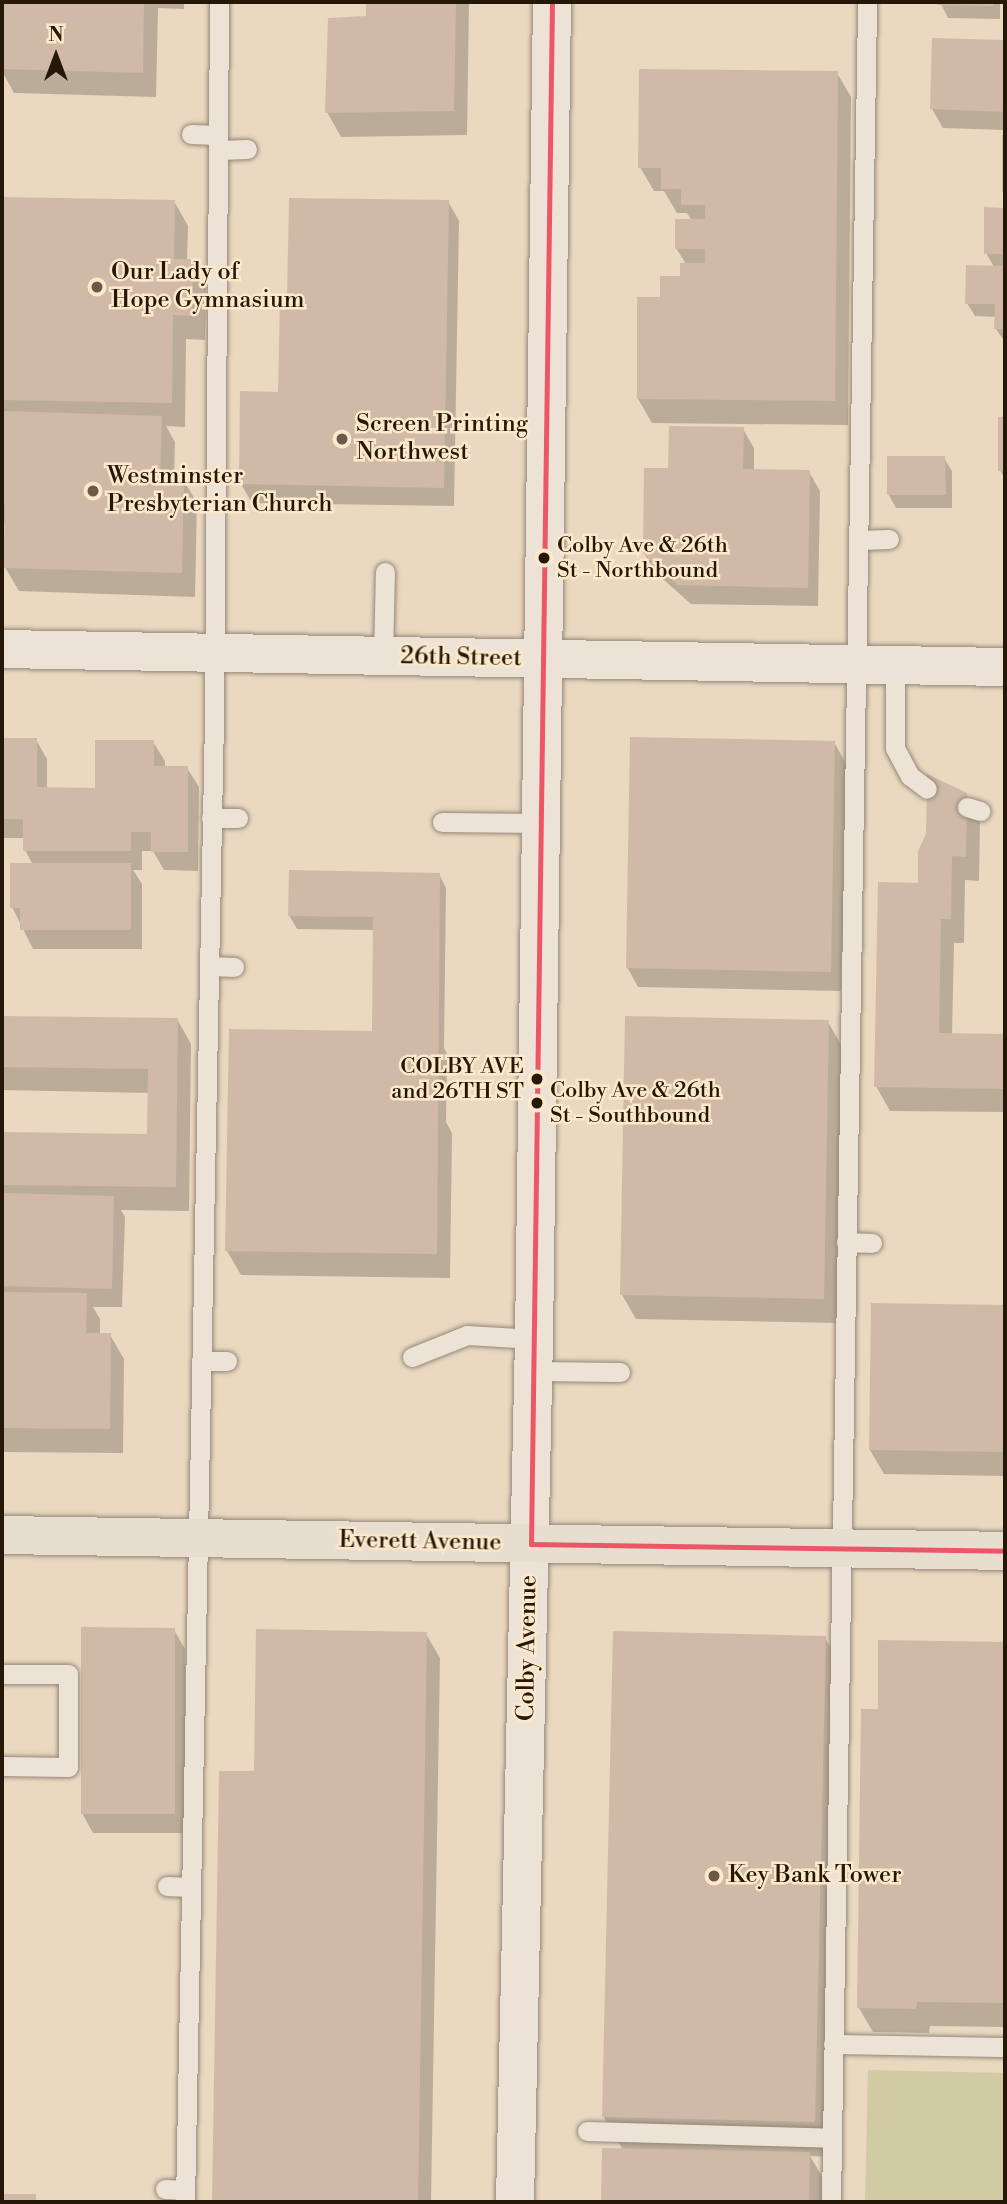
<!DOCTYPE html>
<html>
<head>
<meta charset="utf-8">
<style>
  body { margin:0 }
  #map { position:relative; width:1007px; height:2204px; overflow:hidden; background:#ead8c0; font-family:"Libre Bodoni",serif }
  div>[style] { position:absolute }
  .green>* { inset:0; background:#d0cba3 }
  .shadow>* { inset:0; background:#0003 }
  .building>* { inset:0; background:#d0baa7 }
  .roads { filter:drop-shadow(0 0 2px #948879) drop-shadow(0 0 2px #948879) }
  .service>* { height:19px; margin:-9.5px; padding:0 9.5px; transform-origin:9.5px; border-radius:9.5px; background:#ece3d6 }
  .minor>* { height:38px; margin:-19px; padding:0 19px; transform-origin:19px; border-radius:19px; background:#ece3d6 }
  .secondary>* { height:38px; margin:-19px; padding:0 19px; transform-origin:19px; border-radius:19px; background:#ece3d6 }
  .primary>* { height:38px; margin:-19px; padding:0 19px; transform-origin:19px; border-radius:19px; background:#e8ded0 }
  .bus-1>* { height:5px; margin:-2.5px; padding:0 2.5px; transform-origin:2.5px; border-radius:2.5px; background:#ec5767 }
  .dots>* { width:19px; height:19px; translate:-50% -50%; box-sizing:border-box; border:4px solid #fce8ca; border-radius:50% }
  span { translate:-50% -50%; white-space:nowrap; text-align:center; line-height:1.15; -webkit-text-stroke:5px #fce8ca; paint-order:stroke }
  .bus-label { font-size:22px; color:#251809 }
  .left { translate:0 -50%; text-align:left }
  .right { translate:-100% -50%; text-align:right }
  .poi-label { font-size:24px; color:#251809 }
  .street-label { font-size:24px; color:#251809 }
  .frame { position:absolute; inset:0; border:4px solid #251809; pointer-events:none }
  .north { position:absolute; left:21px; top:21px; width:70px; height:70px; -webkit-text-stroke:5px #fce8ca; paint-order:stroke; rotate:0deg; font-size:19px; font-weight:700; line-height:28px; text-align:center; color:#251809 }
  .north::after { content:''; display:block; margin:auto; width:24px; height:32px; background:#251809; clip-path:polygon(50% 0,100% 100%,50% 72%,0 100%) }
</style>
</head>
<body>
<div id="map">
  <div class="green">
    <div style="clip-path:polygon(868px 2070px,1005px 2073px,1005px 2202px,865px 2202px)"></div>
  </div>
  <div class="shadow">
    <div style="clip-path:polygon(2px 2px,184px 2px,184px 9px,158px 8px,156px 97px,14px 93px,2px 71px)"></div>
    <div style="clip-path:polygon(368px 2px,469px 2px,467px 135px,341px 137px,327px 112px,368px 18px)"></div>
    <div style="clip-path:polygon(940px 2px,1000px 2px,1000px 19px,948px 18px)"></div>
    <div style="clip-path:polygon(934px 40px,1005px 42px,1005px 130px,943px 128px,932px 109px)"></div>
    <div style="clip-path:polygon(837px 73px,851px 97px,848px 425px,652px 423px,638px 399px,662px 299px,682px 278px,686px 264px,676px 248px,692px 221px,687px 213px,677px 213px,664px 191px,654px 191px,640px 167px)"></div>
    <div style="clip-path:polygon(2px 199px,174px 201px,188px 226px,187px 260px,192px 260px,206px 284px,205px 340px,186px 339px,185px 427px,166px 426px,175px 442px,174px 479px,183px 479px,197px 503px,195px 597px,19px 591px,5px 567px,6px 527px,2px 519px)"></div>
    <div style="clip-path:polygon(448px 201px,459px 221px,454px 506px,252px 503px,241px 484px,280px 394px,289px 301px)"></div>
    <div style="clip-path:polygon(986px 209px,1005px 209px,1005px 342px,996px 329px,997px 317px,975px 316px,967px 303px,994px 267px,986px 253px)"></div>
    <div style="clip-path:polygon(1000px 419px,1005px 419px,1005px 480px,1000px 470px)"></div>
    <div style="clip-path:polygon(743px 429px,754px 448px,754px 471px,809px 472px,820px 491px,818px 606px,691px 604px,656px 573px,644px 553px,670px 470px)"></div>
    <div style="clip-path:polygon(944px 458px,952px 471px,952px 508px,896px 508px,889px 495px)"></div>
    <div style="clip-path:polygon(2px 739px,36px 740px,47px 759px,47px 789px,96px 790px,153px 742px,165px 761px,165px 768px,187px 768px,199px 787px,198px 871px,164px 870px,153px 851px,142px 851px,142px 870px,133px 870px,142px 884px,142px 949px,33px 949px,12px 907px,33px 865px,25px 850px,25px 838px,2px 838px)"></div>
    <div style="clip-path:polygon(834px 742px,848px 767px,841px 991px,638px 987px,627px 967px)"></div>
    <div style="clip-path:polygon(966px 794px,980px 819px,979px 881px,965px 880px,964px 943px,954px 943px,952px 1035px,1005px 1036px,1005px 1112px,890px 1111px,876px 1086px,919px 885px)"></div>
    <div style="clip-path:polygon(439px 874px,446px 888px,444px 1048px,447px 1054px,446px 1122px,452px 1133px,450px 1278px,241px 1275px,227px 1251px,375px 1034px,375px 930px,297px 929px,289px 915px)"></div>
    <div style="clip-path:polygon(2px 1017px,177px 1019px,191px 1044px,189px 1211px,121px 1210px,125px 1217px,122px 1307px,93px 1307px,100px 1319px,100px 1335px,110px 1335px,124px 1359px,123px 1453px,2px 1452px,2px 1134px,148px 1136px,149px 1093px,2px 1090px)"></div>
    <div style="clip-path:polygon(828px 1022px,842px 1046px,837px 1323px,636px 1319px,622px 1295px)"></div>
    <div style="clip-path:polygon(873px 1305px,1005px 1307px,1005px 1476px,884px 1474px,870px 1450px)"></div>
    <div style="clip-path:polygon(174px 1630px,185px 1649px,185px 1833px,93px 1833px,82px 1813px)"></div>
    <div style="clip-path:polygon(426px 1634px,440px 1658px,431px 2202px,213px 2202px,221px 1773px,255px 1773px)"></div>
    <div style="clip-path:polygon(825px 1638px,846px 1673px,835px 2157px,810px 2156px,823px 2178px,822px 2202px,603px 2202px,604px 2150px,623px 2150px,603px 2116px)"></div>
    <div style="clip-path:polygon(880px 1642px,1005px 1644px,1005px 2027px,930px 2026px,929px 2033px,873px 2032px,859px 2008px,879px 1711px)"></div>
  </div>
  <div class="building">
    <div style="clip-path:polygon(2px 2px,144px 2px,143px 73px,2px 69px)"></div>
    <div style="clip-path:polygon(366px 2px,456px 2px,454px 111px,325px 113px,328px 18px,366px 16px)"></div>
    <div style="clip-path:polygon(938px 2px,993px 2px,993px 6px,938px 5px)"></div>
    <div style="clip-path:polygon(932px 38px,1005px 40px,1005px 112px,930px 109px)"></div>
    <div style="clip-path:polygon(639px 69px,838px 71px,835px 401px,637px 399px,637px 297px,660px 297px,660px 276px,680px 276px,680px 263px,705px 263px,705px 249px,675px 249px,675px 219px,705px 219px,705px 205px,681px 205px,681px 189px,661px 189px,661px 168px,638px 168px)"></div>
    <div style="clip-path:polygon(1002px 135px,1005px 135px,1005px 192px,1002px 192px)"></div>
    <div style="clip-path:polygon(2px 197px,175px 200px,174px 259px,193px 259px,192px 316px,173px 315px,172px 403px,2px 400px)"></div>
    <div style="clip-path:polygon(289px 198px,449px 200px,444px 488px,239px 484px,240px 391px,278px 392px,280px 299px,287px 299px)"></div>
    <div style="clip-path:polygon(984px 207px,1005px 208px,1005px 254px,984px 254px)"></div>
    <div style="clip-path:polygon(966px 265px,1005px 266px,1005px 329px,994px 329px,995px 304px,965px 304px)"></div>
    <div style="clip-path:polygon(2px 411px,162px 416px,160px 476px,184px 477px,182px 573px,3px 568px,5px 505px,2px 505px)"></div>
    <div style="clip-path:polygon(998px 417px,1005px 417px,1005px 471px,998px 471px)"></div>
    <div style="clip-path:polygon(669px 426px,744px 427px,743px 469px,810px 470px,808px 588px,678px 585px,643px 553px,644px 468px,668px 468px)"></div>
    <div style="clip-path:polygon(887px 456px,945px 456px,946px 495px,887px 495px)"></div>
    <div style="clip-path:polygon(630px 737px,835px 741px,831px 972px,626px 968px)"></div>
    <div style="clip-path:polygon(2px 738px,37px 738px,37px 787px,95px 788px,95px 740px,154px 740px,154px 766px,188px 766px,188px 852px,151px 852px,151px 832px,131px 832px,131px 851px,23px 851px,23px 819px,2px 819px)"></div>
    <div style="clip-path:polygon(927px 774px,967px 793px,966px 857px,952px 856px,951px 919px,941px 919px,939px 1033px,1005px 1034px,1005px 1089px,874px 1087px,878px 882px,918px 883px,918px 851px,926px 834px)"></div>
    <div style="clip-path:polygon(10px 863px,131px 863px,131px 930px,20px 930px,20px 908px,10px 908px)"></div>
    <div style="clip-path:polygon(289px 870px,440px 873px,437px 1254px,225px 1251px,229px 1029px,372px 1031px,373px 917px,288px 916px)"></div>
    <div style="clip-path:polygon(2px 1016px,178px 1018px,176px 1187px,2px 1185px,2px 1132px,147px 1134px,148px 1069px,2px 1067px)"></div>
    <div style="clip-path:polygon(625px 1016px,829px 1020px,824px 1299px,620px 1295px)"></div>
    <div style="clip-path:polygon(2px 1193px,114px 1196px,112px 1289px,2px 1286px)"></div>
    <div style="clip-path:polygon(2px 1292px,87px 1293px,86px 1333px,111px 1333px,110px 1429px,2px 1428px)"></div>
    <div style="clip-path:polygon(871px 1303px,1005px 1305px,1005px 1452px,869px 1450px)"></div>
    <div style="clip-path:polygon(81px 1627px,175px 1628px,175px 1814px,81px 1814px)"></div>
    <div style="clip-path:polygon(256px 1629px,427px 1632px,418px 2202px,212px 2202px,219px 1771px,254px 1771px)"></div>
    <div style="clip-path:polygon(613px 1631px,826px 1636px,815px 2122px,602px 2117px)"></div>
    <div style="clip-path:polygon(878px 1640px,1005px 1642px,1005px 2003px,917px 2002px,916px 2009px,857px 2008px,861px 1709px,878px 1709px)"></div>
    <div style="clip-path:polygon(602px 2148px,810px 2152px,809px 2202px,601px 2202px)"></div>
    <div style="clip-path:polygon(2px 2194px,36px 2194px,36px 2202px,2px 2202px)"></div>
  </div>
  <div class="roads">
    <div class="service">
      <div style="left:191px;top:134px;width:27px;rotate:2deg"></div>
      <div style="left:218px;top:150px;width:29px;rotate:-2deg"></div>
      <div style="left:859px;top:540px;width:30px;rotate:-2deg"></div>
      <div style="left:383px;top:657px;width:85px;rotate:-88.7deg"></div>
      <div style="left:895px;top:665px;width:83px;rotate:90deg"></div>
      <div style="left:895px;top:748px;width:32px;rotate:62deg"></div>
      <div style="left:910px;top:776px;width:21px;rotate:37deg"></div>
      <div style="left:967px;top:807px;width:14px;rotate:17deg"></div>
      <div style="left:211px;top:818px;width:27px"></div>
      <div style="left:442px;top:822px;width:100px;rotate:0.6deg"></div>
      <div style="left:209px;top:966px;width:25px;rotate:2deg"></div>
      <div style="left:846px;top:1242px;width:26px;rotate:2deg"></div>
      <div style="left:412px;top:1357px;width:59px;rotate:-21.8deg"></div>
      <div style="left:467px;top:1335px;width:67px;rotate:3.4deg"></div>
      <div style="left:201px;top:1361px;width:26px"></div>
      <div style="left:533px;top:1371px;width:87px;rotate:0.7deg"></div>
      <div style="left:2px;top:1674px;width:66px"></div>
      <div style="left:68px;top:1674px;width:93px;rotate:90deg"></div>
      <div style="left:68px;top:1767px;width:66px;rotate:-179.1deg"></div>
      <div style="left:167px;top:1886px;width:24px;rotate:2deg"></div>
      <div style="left:833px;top:2044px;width:172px;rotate:1deg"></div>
      <div style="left:587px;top:2131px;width:245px;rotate:1.6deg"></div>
      <div style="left:165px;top:2189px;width:20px;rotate:3deg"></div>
      <div style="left:185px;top:2202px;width:1486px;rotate:-88.88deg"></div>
      <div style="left:214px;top:716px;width:714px;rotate:-89.6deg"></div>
      <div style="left:831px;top:2202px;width:2200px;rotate:-89.06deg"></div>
    </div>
    <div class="minor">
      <div style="left:2px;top:649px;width:1003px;rotate:1.03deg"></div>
    </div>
    <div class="secondary">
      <div style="left:515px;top:2202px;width:863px;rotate:-88.74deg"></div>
      <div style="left:534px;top:1339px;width:1337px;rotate:-89.23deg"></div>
    </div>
    <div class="primary">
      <div style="left:2px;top:1535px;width:1003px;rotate:0.91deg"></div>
    </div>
  </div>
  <div class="bus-1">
    <div style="left:531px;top:1544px;width:1542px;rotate:-89.22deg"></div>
    <div style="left:531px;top:1544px;width:474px;rotate:0.8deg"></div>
  </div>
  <div class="dots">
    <div style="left:97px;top:287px;background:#6a5b49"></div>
    <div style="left:342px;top:439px;background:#6a5b49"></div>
    <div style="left:93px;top:491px;background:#6a5b49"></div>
    <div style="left:544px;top:558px;background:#251809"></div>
    <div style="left:537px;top:1079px;background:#251809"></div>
    <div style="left:537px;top:1103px;background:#251809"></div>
    <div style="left:714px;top:1876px;background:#6a5b49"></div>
  </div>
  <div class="bus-label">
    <span class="left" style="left:557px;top:558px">Colby Ave &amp; 26th<br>St - Northbound</span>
    <span class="right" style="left:524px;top:1079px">COLBY AVE<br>and 26TH ST</span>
    <span class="left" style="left:550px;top:1103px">Colby Ave &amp; 26th<br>St - Southbound</span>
  </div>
  <div class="poi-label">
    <span class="left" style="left:111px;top:287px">Our Lady of<br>Hope Gymnasium</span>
    <span class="left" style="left:356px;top:439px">Screen Printing<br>Northwest</span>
    <span class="left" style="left:107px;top:491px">Westminster<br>Presbyterian Church</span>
    <span class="left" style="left:728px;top:1876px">Key Bank Tower</span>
  </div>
  <div class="street-label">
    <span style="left:461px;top:658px;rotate:1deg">26th Street</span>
    <span style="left:420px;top:1542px;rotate:1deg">Everett Avenue</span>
    <span style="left:528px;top:1648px;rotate:-89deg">Colby Avenue</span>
  </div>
  <div class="frame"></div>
  <div class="north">N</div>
</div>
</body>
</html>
